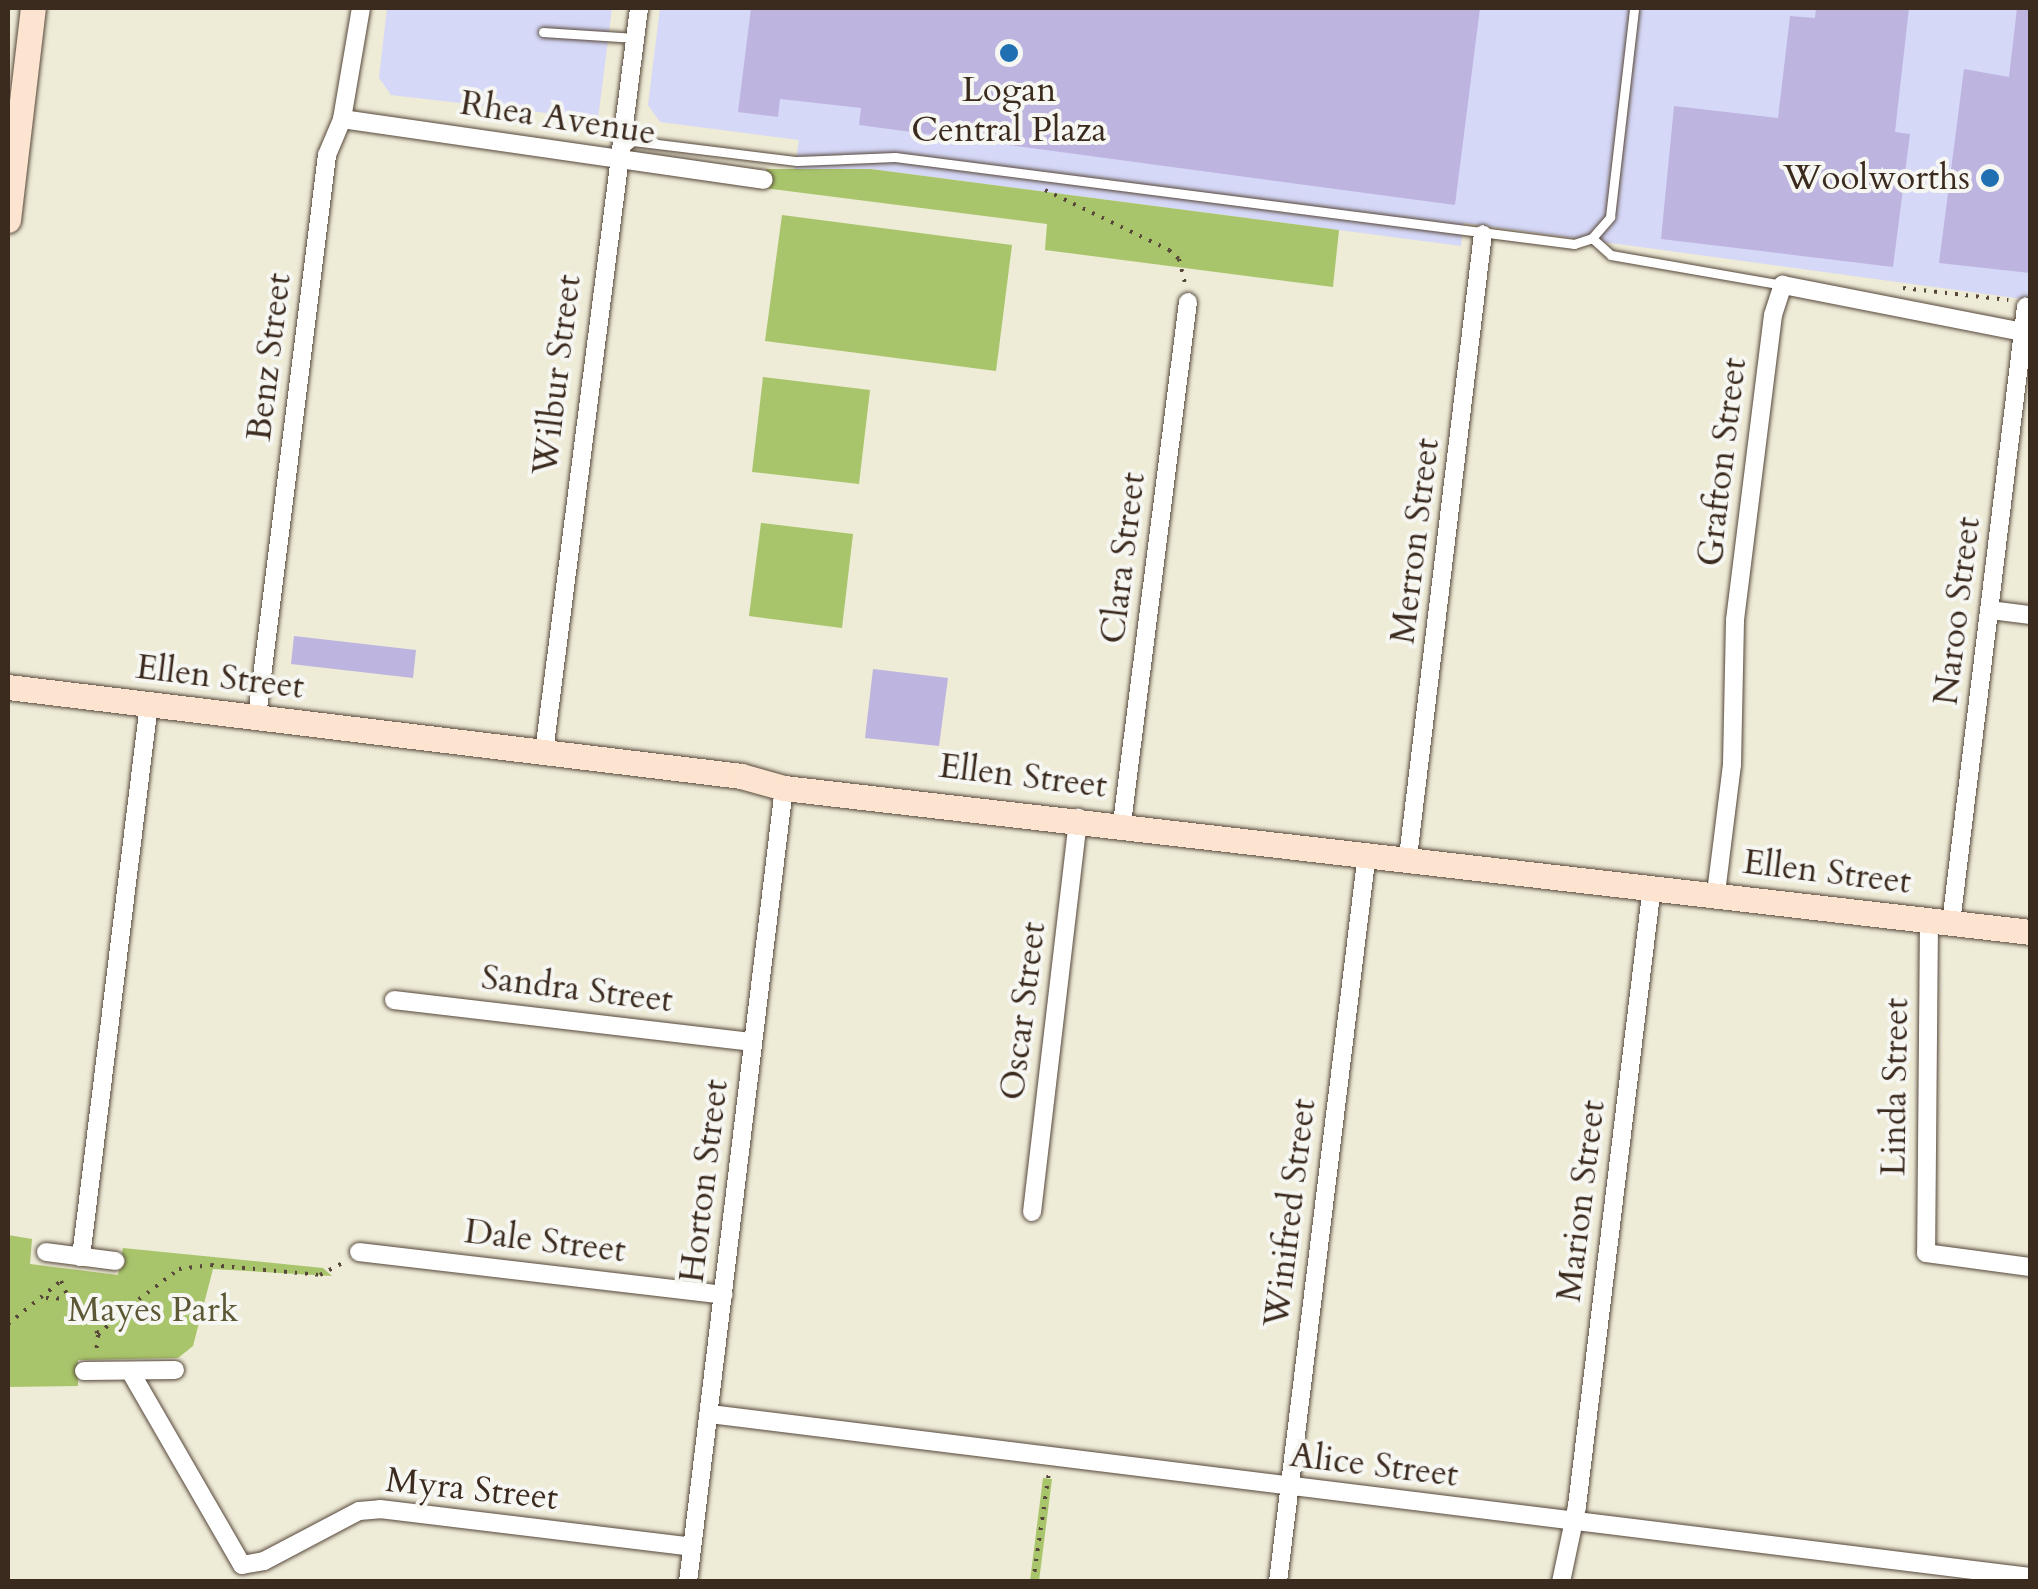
<!DOCTYPE html>
<html>
<head>
<meta charset="utf-8">
<style>
  body { margin:0 }
  #map { position:relative; width:2038px; height:1589px; overflow:hidden; background:#eeebd7; font-family:Cardo,serif }
  div>[style] { position:absolute }
  .built>* { inset:0; background:#d6d8f8 }
  .green>* { inset:0; background:#a9c56b }
  .building>* { inset:0; background:#beb4e0 }
  .path>* { height:4px; margin-top:-2px; transform-origin:0; background:repeating-linear-gradient(90deg,#56473a 0 2.5px,transparent 0 10.5px) }
  .roads { filter:drop-shadow(0 0 2px #56473a) drop-shadow(0 0 2px #56473a) }
  .lane>* { height:9px; margin:-4.5px; padding:0 4.5px; transform-origin:4.5px; border-radius:4.5px; background:#fff }
  .street>* { height:18px; margin:-9px; padding:0 9px; transform-origin:9px; border-radius:9px; background:#fff }
  .secondary>* { height:25px; margin:-12.5px; padding:0 12.5px; transform-origin:12.5px; border-radius:12.5px; background:#fde4d0 }
  .dots>* { width:28px; height:28px; translate:-50% -50%; box-sizing:border-box; border:5px solid #f6f6f2; border-radius:50% }
  span { translate:-50% -50%; white-space:nowrap; text-align:center; line-height:1.15; -webkit-text-stroke:8px #f6f6f2; paint-order:stroke }
  .poi-label { font-size:35px; color:#3b2a1e }
  .right { translate:-100% -50%; text-align:right }
  .street-label { font-size:35px; color:#3b2a1e }
  .park-label { font-size:35px; color:#5c5835 }
  .frame { position:absolute; inset:0; border:10px solid #3b2a1e; pointer-events:none }
</style>
</head>
<body>
<div id="map">
  <div class="built">
    <div style="clip-path:polygon(387px 8px,612px 8px,598px 119px,391px 95px,379px 78px)"></div>
    <div style="clip-path:polygon(660px 8px,2030px 8px,2030px 300px,1464px 223px,1461px 246px,871px 169px,794px 170px,799px 140px,660px 122px,648px 105px)"></div>
  </div>
  <div class="green">
    <div style="clip-path:polygon(766px 169px,871px 169px,1339px 230px,1333px 287px,1045px 250px,1047px 224px,764px 188px)"></div>
    <div style="clip-path:polygon(782px 215px,1012px 245px,996px 371px,765px 341px)"></div>
    <div style="clip-path:polygon(763px 377px,870px 390px,859px 484px,752px 472px)"></div>
    <div style="clip-path:polygon(761px 523px,853px 534px,842px 628px,749px 616px)"></div>
    <div style="clip-path:polygon(8px 1235px,32px 1239px,30px 1264px,118px 1275px,123px 1248px,323px 1268px,332px 1276px,213px 1269px,193px 1346px,178px 1358px,78px 1360px,78px 1386px,8px 1387px)"></div>
    <div style="clip-path:polygon(1043px 1478px,1052px 1479px,1039px 1581px,1030px 1581px)"></div>
  </div>
  <div class="building">
    <div style="clip-path:polygon(751px 8px,1480px 8px,1455px 205px,859px 125px,861px 108px,780px 99px,778px 117px,738px 112px)"></div>
    <div style="clip-path:polygon(1816px 8px,1909px 8px,1895px 132px,1910px 134px,1893px 267px,1661px 239px,1674px 106px,1778px 118px,1790px 16px,1815px 18px)"></div>
    <div style="clip-path:polygon(2017px 8px,2030px 8px,2030px 273px,1939px 263px,1964px 69px,2009px 77px)"></div>
    <div style="clip-path:polygon(294px 636px,416px 650px,413px 678px,291px 664px)"></div>
    <div style="clip-path:polygon(873px 669px,948px 678px,939px 746px,865px 738px)"></div>
  </div>
  <div class="path">
    <div style="left:1045px;top:190px;width:138px;rotate:25.8deg"></div>
    <div style="left:1169px;top:250px;width:13px;rotate:42deg"></div>
    <div style="left:1179px;top:259px;width:29px;rotate:76deg"></div>
    <div style="left:1903px;top:288px;width:106px;rotate:6.5deg"></div>
    <div style="left:46px;top:1298px;width:23px;rotate:2deg"></div>
    <div style="left:89px;top:1311px;width:26px;rotate:69deg"></div>
    <div style="left:98px;top:1335px;width:19px;rotate:96deg"></div>
    <div style="left:8px;top:1324px;width:68px;rotate:-39.1deg"></div>
    <div style="left:61px;top:1281px;width:20px;rotate:66deg"></div>
    <div style="left:69px;top:1299px;width:23px;rotate:31deg"></div>
    <div style="left:89px;top:1311px;width:33px;rotate:2deg"></div>
    <div style="left:122px;top:1312px;width:71px;rotate:-37deg"></div>
    <div style="left:179px;top:1269px;width:32px;rotate:-7deg"></div>
    <div style="left:211px;top:1265px;width:109px;rotate:5.2deg"></div>
    <div style="left:320px;top:1275px;width:27px;rotate:-28deg"></div>
    <div style="left:98px;top:1335px;width:33px;rotate:-44deg"></div>
    <div style="left:1033px;top:1582px;width:111px;rotate:-81.7deg"></div>
  </div>
  <div class="roads">
    <div class="lane">
      <div style="left:543px;top:32px;width:92px;rotate:3.7deg"></div>
      <div style="left:623px;top:149px;width:13px;rotate:-39deg"></div>
      <div style="left:633px;top:141px;width:165px;rotate:7deg"></div>
      <div style="left:797px;top:161px;width:98px;rotate:-2.3deg"></div>
      <div style="left:895px;top:157px;width:685px;rotate:7.3deg"></div>
      <div style="left:1574px;top:244px;width:19px;rotate:-18deg"></div>
      <div style="left:1592px;top:238px;width:28px;rotate:-49deg"></div>
      <div style="left:1610px;top:217px;width:210px;rotate:-83.4deg"></div>
      <div style="left:1592px;top:238px;width:25px;rotate:42deg"></div>
      <div style="left:1611px;top:255px;width:175px;rotate:9.9deg"></div>
    </div>
    <div class="street">
      <div style="left:342px;top:119px;width:426px;rotate:8.2deg"></div>
      <div style="left:1990px;top:610px;width:40px;rotate:7.1deg"></div>
      <div style="left:257px;top:717px;width:566px;rotate:-82.9deg"></div>
      <div style="left:327px;top:155px;width:39px;rotate:-67deg"></div>
      <div style="left:342px;top:119px;width:113px;rotate:-80.3deg"></div>
      <div style="left:544px;top:752px;width:750px;rotate:-82.72deg"></div>
      <div style="left:1122px;top:823px;width:525px;rotate:-82.78deg"></div>
      <div style="left:1408px;top:857px;width:627px;rotate:-83.14deg"></div>
      <div style="left:1716px;top:893px;width:130px;rotate:-82.9deg"></div>
      <div style="left:1732px;top:764px;width:144px;rotate:-88.8deg"></div>
      <div style="left:1735px;top:620px;width:307px;rotate:-82.9deg"></div>
      <div style="left:1773px;top:315px;width:32px;rotate:-72deg"></div>
      <div style="left:1783px;top:285px;width:245px;rotate:11.1deg"></div>
      <div style="left:1929px;top:920px;width:333px;rotate:90.5deg"></div>
      <div style="left:1926px;top:1253px;width:105px;rotate:7.7deg"></div>
      <div style="left:1951px;top:923px;width:621px;rotate:-83.06deg"></div>
      <div style="left:394px;top:1000px;width:361px;rotate:6.7deg"></div>
      <div style="left:1032px;top:1212px;width:397px;rotate:-83.3deg"></div>
      <div style="left:46px;top:1252px;width:70px;rotate:7.4deg"></div>
      <div style="left:359px;top:1252px;width:367px;rotate:6.7deg"></div>
      <div style="left:81px;top:1257px;width:557px;rotate:-82.99deg"></div>
      <div style="left:84px;top:1371px;width:91px;rotate:-0.6deg"></div>
      <div style="left:130px;top:1371px;width:224px;rotate:60deg"></div>
      <div style="left:242px;top:1565px;width:22px;rotate:-10deg"></div>
      <div style="left:264px;top:1561px;width:107px;rotate:-27.8deg"></div>
      <div style="left:359px;top:1511px;width:21px;rotate:-5deg"></div>
      <div style="left:380px;top:1509px;width:314px;rotate:6.9deg"></div>
      <div style="left:710px;top:1414px;width:1330px;rotate:7.04deg"></div>
      <div style="left:688px;top:1582px;width:800px;rotate:-83.11deg"></div>
      <div style="left:1278px;top:1582px;width:734px;rotate:-83.04deg"></div>
      <div style="left:1561px;top:1582px;width:78px;rotate:-78.1deg"></div>
      <div style="left:1577px;top:1506px;width:625px;rotate:-83.1deg"></div>
    </div>
    <div class="secondary">
      <div style="left:8px;top:220px;width:213px;rotate:-83.3deg"></div>
      <div style="left:8px;top:687px;width:738px;rotate:6.92deg"></div>
      <div style="left:741px;top:776px;width:45px;rotate:15.6deg"></div>
      <div style="left:784px;top:788px;width:1254px;rotate:6.59deg"></div>
    </div>
  </div>
  <div class="dots">
    <div style="left:1009px;top:53px;background:#1f6fb2"></div>
    <div style="left:1990px;top:178px;background:#1f6fb2"></div>
  </div>
  <div class="poi-label">
    <span style="left:1009px;top:110px">Logan<br>Central Plaza</span>
    <span class="right" style="left:1970px;top:178px">Woolworths</span>
  </div>
  <div class="street-label">
    <span style="left:558px;top:118px;rotate:9deg">Rhea Avenue</span>
    <span style="left:269px;top:357px;rotate:-83deg">Benz Street</span>
    <span style="left:557px;top:375px;rotate:-83deg">Wilbur Street</span>
    <span style="left:1722px;top:462px;rotate:-83deg">Grafton Street</span>
    <span style="left:1415px;top:541px;rotate:-83deg">Merron Street</span>
    <span style="left:1123px;top:558px;rotate:-83deg">Clara Street</span>
    <span style="left:1957px;top:611px;rotate:-83deg">Naroo Street</span>
    <span style="left:220px;top:677px;rotate:7deg">Ellen Street</span>
    <span style="left:1023px;top:776px;rotate:7deg">Ellen Street</span>
    <span style="left:1827px;top:872px;rotate:7deg">Ellen Street</span>
    <span style="left:577px;top:989px;rotate:7deg">Sandra Street</span>
    <span style="left:1023px;top:1011px;rotate:-83deg">Oscar Street</span>
    <span style="left:1895px;top:1087px;rotate:-89deg">Linda Street</span>
    <span style="left:704px;top:1181px;rotate:-83deg">Horton Street</span>
    <span style="left:1581px;top:1201px;rotate:-83deg">Marion Street</span>
    <span style="left:1290px;top:1213px;rotate:-83deg">Winifred Street</span>
    <span style="left:545px;top:1241px;rotate:7deg">Dale Street</span>
    <span style="left:1374px;top:1465px;rotate:7deg">Alice Street</span>
    <span style="left:472px;top:1489px;rotate:6deg">Myra Street</span>
  </div>
  <div class="park-label">
    <span style="left:153px;top:1310px">Mayes Park</span>
  </div>
  <div class="frame"></div>
</div>
</body>
</html>
